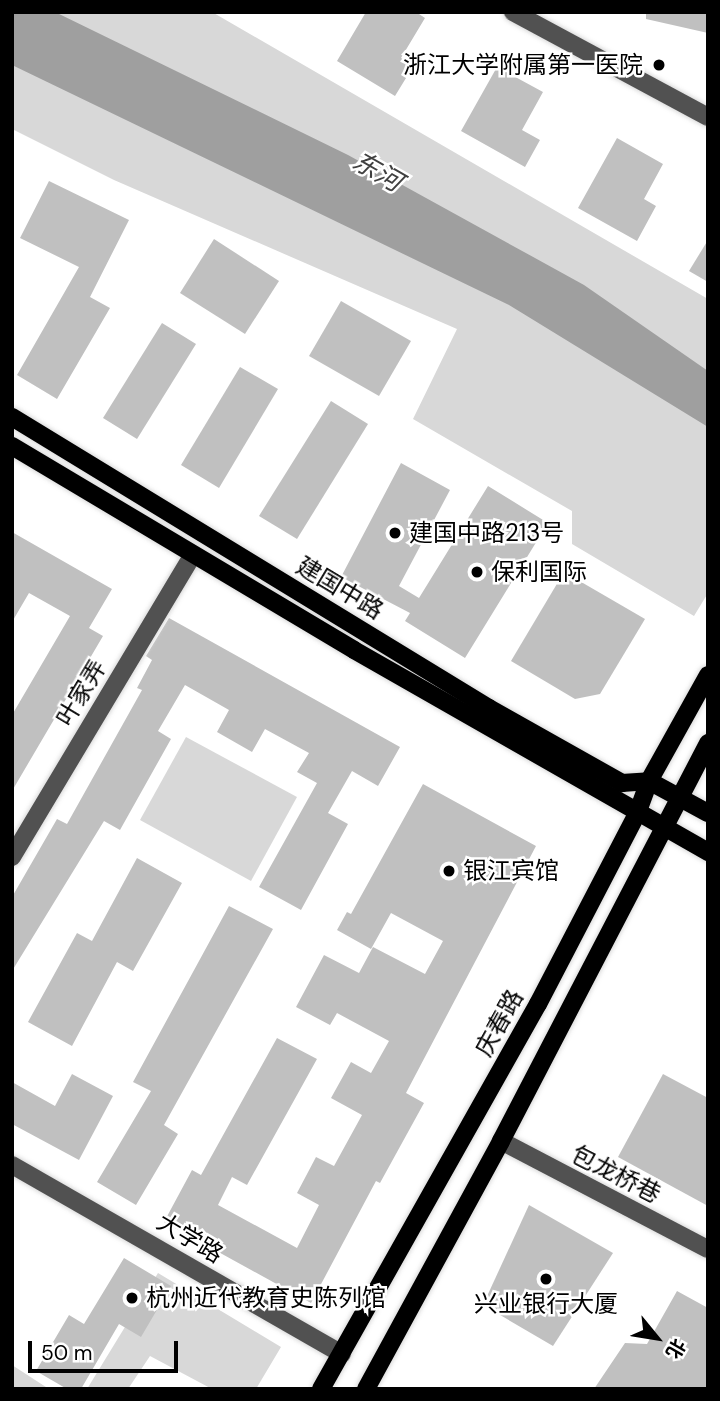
<!DOCTYPE html>
<html>
<head>
<meta charset="utf-8">
<style>
  body { margin:0 }
  #map { position:relative; width:720px; height:1401px; overflow:hidden; background:#fff; font-family:"DM Sans","Noto Sans SC",sans-serif }
  div>[style] { position:absolute }
  .green>* { inset:0; background:#d8d8d8 }
  .water>* { inset:0; background:#9f9f9f }
  .building>* { inset:0; background:#c0c0c0 }
  .roads { filter:drop-shadow(0 0 2px #dbdbdb) drop-shadow(0 0 2px #dbdbdb) }
  .minor>* { height:18px; margin:-9px; padding:0 9px; transform-origin:9px; border-radius:9px; background:#515151 }
  .major>* { height:18px; margin:-9px; padding:0 9px; transform-origin:9px; border-radius:9px; background:#000 }
  .dots>* { width:19px; height:19px; translate:-50% -50%; box-sizing:border-box; border:4px solid #fff; border-radius:50% }
  span { translate:-50% -50%; white-space:nowrap; text-align:center; line-height:1.15; -webkit-text-stroke:5px #fff; paint-order:stroke }
  .poi-label { font-size:24px; color:#000 }
  .right { translate:-100% -50%; text-align:right }
  .left { translate:0 -50%; text-align:left }
  .street-label { font-size:24px; color:#000 }
  .water-label { font-size:26px; color:#404040; font-style:italic }
  .frame { position:absolute; inset:0; border:14px solid #000; pointer-events:none }
  .north { position:absolute; left:622px; top:1303px; width:70px; height:70px; -webkit-text-stroke:5px #fff; paint-order:stroke; rotate:120deg; font-size:19px; font-weight:700; line-height:28px; text-align:center; color:#000 }
  .north::after { content:''; display:block; margin:auto; width:24px; height:32px; background:#000; clip-path:polygon(50% 0,100% 100%,50% 72%,0 100%) }
  .scale { position:absolute; left:28px; top:1341px; width:150px; height:32px; box-sizing:border-box; border:4px solid #000; border-top:0; padding-left:9px; font-size:21px; line-height:24px; white-space:nowrap; color:#000; -webkit-text-stroke:5px #fff; paint-order:stroke }
</style>
</head>
<body>
<div id="map">
  <div class="green">
    <div style="clip-path:polygon(12px 12px,212px 12px,708px 299px,708px 593px,694px 616px,572px 544px,572px 511px,413px 419px,457px 329px,114px 180px,12px 129px)"></div>
    <div style="clip-path:polygon(186px 737px,297px 797px,251px 881px,140px 820px)"></div>
    <div style="clip-path:polygon(158px 1273px,281px 1347px,256px 1389px,212px 1389px,150px 1356px,128px 1389px,87px 1389px)"></div>
    <div style="clip-path:polygon(12px 1365px,49px 1389px,12px 1389px)"></div>
  </div>
  <div class="water">
    <div style="clip-path:polygon(12px 12px,55px 12px,348px 155px,584px 285px,708px 371px,708px 427px,509px 305px,12px 65px)"></div>
  </div>
  <div class="building">
    <div style="clip-path:polygon(366px 12px,416px 12px,425px 18px,401px 58px,414px 65px,395px 96px,337px 61px)"></div>
    <div style="clip-path:polygon(646px 12px,708px 12px,708px 33px,646px 19px)"></div>
    <div style="clip-path:polygon(497px 67px,543px 92px,522px 130px,540px 140px,525px 167px,461px 131px)"></div>
    <div style="clip-path:polygon(617px 138px,663px 164px,644px 199px,656px 206px,637px 241px,578px 208px)"></div>
    <div style="clip-path:polygon(49px 181px,129px 220px,90px 297px,110px 308px,57px 399px,17px 375px,79px 267px,20px 238px)"></div>
    <div style="clip-path:polygon(214px 239px,279px 281px,245px 334px,180px 293px)"></div>
    <div style="clip-path:polygon(708px 240px,708px 282px,689px 271px)"></div>
    <div style="clip-path:polygon(341px 301px,411px 341px,379px 396px,309px 356px)"></div>
    <div style="clip-path:polygon(162px 323px,196px 344px,137px 439px,103px 418px)"></div>
    <div style="clip-path:polygon(240px 367px,278px 389px,219px 488px,181px 465px)"></div>
    <div style="clip-path:polygon(331px 401px,368px 424px,297px 539px,259px 516px)"></div>
    <div style="clip-path:polygon(401px 463px,450px 490px,399px 586px,419px 598px,488px 486px,548px 523px,465px 658px,405px 621px,410px 613px,341px 577px)"></div>
    <div style="clip-path:polygon(12px 532px,112px 589px,89px 628px,103px 636px,12px 791px,12px 715px,70px 616px,29px 593px,12px 622px)"></div>
    <div style="clip-path:polygon(564px 572px,645px 619px,600px 694px,575px 699px,511px 661px)"></div>
    <div style="clip-path:polygon(169px 618px,400px 747px,378px 786px,352px 771px,328px 813px,348px 824px,301px 910px,259px 887px,317px 783px,297px 772px,309px 753px,265px 729px,252px 752px,217px 732px,229px 710px,185px 685px,158px 731px,171px 739px,120px 830px,104px 821px,12px 971px,12px 897px,57px 819px,67px 824px,142px 690px,137px 688px,152px 660px,146px 656px)"></div>
    <div style="clip-path:polygon(423px 784px,536px 846px,406px 1093px,424px 1103px,380px 1183px,376px 1181px,311px 1303px,164px 1222px,192px 1170px,201px 1175px,277px 1038px,317px 1059px,247px 1185px,232px 1177px,218px 1205px,297px 1248px,319px 1205px,297px 1193px,316px 1157px,334px 1166px,362px 1115px,331px 1098px,351px 1062px,371px 1073px,389px 1041px,337px 1013px,330px 1025px,296px 1007px,324px 955px,359px 973px,373px 947px,425px 974px,443px 941px,391px 913px,371px 949px,337px 930px,347px 912px,351px 914px)"></div>
    <div style="clip-path:polygon(137px 858px,182px 883px,133px 971px,117px 962px,72px 1046px,28px 1022px,77px 933px,92px 941px)"></div>
    <div style="clip-path:polygon(229px 906px,273px 929px,164px 1125px,178px 1134px,136px 1205px,97px 1182px,151px 1091px,133px 1082px)"></div>
    <div style="clip-path:polygon(72px 1074px,113px 1096px,79px 1160px,12px 1124px,12px 1082px,55px 1106px)"></div>
    <div style="clip-path:polygon(663px 1074px,708px 1098px,708px 1206px,618px 1157px)"></div>
    <div style="clip-path:polygon(529px 1205px,613px 1253px,553px 1346px,483px 1305px)"></div>
    <div style="clip-path:polygon(124px 1258px,171px 1286px,141px 1337px,119px 1324px,81px 1389px,67px 1389px,36px 1371px,69px 1315px,84px 1324px)"></div>
    <div style="clip-path:polygon(677px 1291px,708px 1308px,708px 1389px,594px 1389px,625px 1343px,647px 1344px)"></div>
  </div>
  <div class="roads">
    <div class="minor">
      <div style="left:513px;top:12px;width:221px;rotate:28.3deg"></div>
      <div style="left:12px;top:857px;width:352px;rotate:-59.1deg"></div>
      <div style="left:501px;top:1141px;width:233px;rotate:27.6deg"></div>
      <div style="left:12px;top:1165px;width:380px;rotate:29.8deg"></div>
    </div>
    <div class="major">
      <div style="left:12px;top:417px;width:559px;rotate:31.39deg"></div>
      <div style="left:489px;top:708px;width:153px;rotate:29.4deg"></div>
      <div style="left:622px;top:783px;width:27px;rotate:-4deg"></div>
      <div style="left:12px;top:446px;width:398px;rotate:30.8deg"></div>
      <div style="left:354px;top:650px;width:408px;rotate:29.7deg"></div>
      <div style="left:649px;top:781px;width:67px;rotate:28.5deg"></div>
      <div style="left:321px;top:1389px;width:442px;rotate:-60.6deg"></div>
      <div style="left:538px;top:1004px;width:214px;rotate:-62.5deg"></div>
      <div style="left:637px;top:814px;width:35px;rotate:-70deg"></div>
      <div style="left:649px;top:781px;width:121px;rotate:-60.9deg"></div>
      <div style="left:366px;top:1389px;width:282px;rotate:-61.4deg"></div>
      <div style="left:501px;top:1141px;width:449px;rotate:-62.5deg"></div>
    </div>
  </div>
  <div class="dots">
    <div style="left:659px;top:65px;background:#000"></div>
    <div style="left:395px;top:533px;background:#000"></div>
    <div style="left:477px;top:572px;background:#000"></div>
    <div style="left:449px;top:871px;background:#000"></div>
    <div style="left:546px;top:1279px;background:#000"></div>
    <div style="left:132px;top:1298px;background:#000"></div>
  </div>
  <div class="poi-label">
    <span class="right" style="left:643px;top:65px">浙江大学附属第一医院</span>
    <span class="left" style="left:409px;top:533px">建国中路213号</span>
    <span class="left" style="left:491px;top:572px">保利国际</span>
    <span class="left" style="left:463px;top:871px">银江宾馆</span>
    <span class="left" style="left:146px;top:1298px">杭州近代教育史陈列馆</span>
    <span style="left:546px;top:1304px">兴业银行大厦</span>
  </div>
  <div class="street-label">
    <span style="left:340px;top:588px;rotate:31deg">建国中路</span>
    <span style="left:81px;top:693px;rotate:-59deg">叶家弄</span>
    <span style="left:499px;top:1023px;rotate:-61deg">庆春路</span>
    <span style="left:616px;top:1174px;rotate:27deg">包龙桥巷</span>
    <span style="left:190px;top:1238px;rotate:31deg">大学路</span>
  </div>
  <div class="water-label">
    <span style="left:377px;top:172px;rotate:30deg">东河</span>
  </div>
  <div class="frame"></div>
  <div class="north">北</div>
  <div class="scale">50 m</div>
</div>
</body>
</html>
